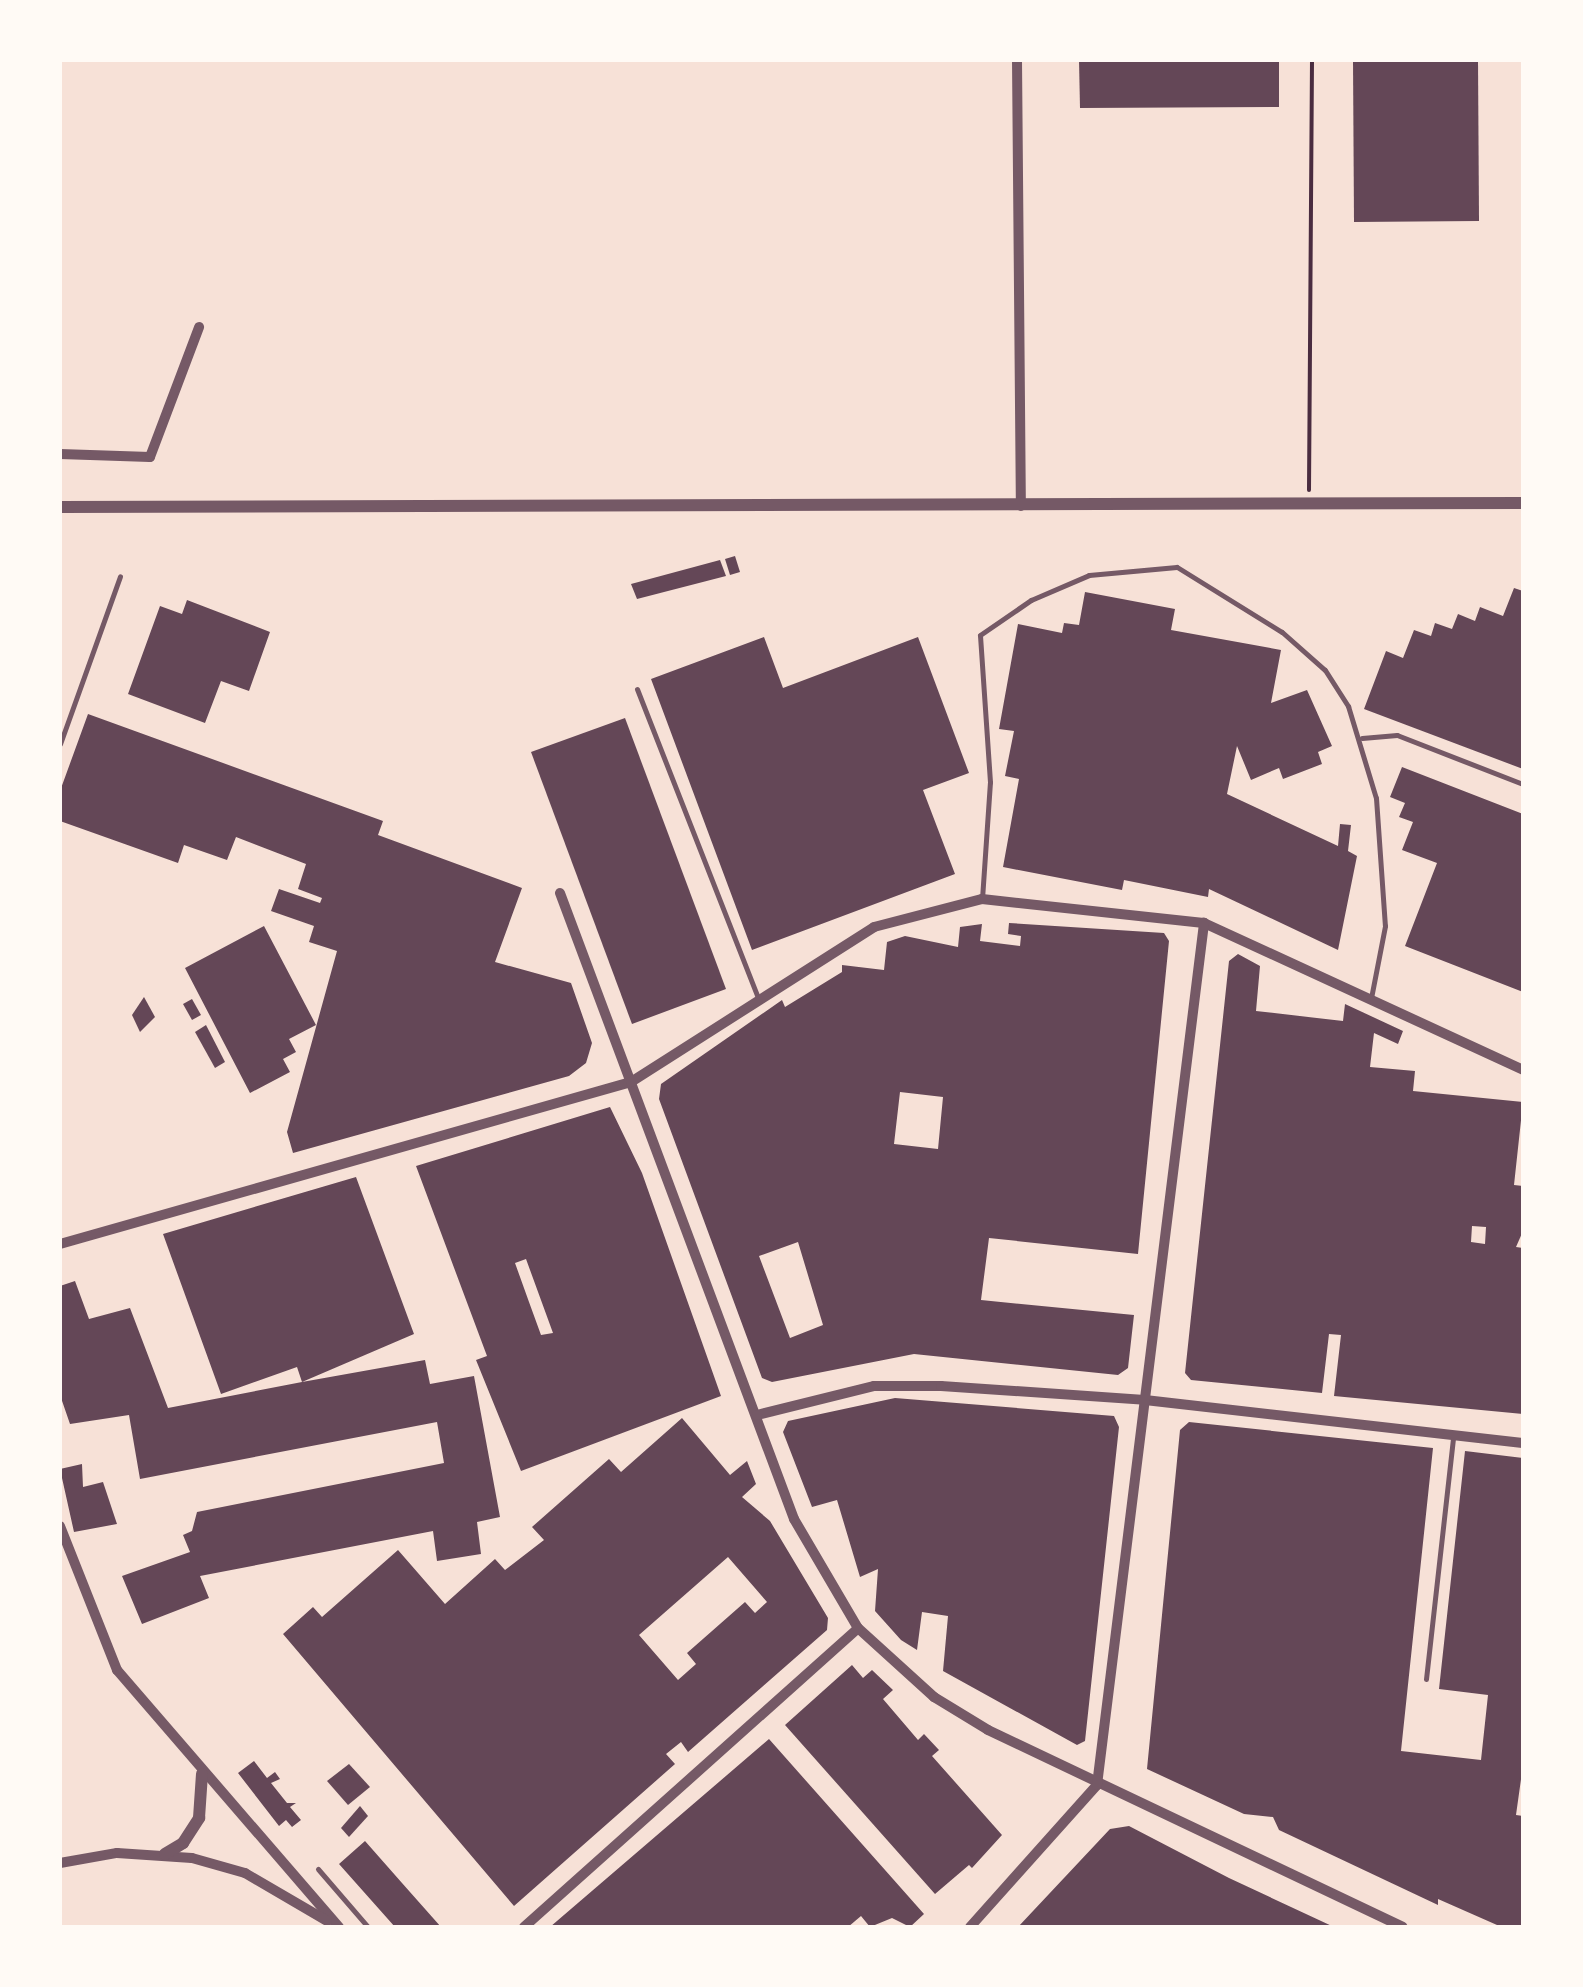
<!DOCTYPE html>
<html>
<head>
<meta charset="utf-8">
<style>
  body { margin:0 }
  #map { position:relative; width:1583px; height:1987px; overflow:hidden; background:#f7e1d7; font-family:"PT Sans Narrow",sans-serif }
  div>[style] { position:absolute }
  .building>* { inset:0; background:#644757 }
  .path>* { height:4px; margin:-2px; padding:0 2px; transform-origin:2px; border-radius:2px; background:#4a2c40 }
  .service>* { height:5px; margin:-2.5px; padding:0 2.5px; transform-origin:2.5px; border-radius:2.5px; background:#755966 }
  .minor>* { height:10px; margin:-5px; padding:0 5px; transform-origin:5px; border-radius:5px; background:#755966 }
  .tertiary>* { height:12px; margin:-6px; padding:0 6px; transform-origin:6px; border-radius:6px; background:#755966 }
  span { translate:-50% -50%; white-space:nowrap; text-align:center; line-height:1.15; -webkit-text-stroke:8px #fffaf5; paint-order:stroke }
  .frame { position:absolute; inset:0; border:62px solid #fffaf5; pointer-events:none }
</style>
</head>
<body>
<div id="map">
  <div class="building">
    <div style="clip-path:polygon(1079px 60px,1279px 60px,1279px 107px,1080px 108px)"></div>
    <div style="clip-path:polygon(1353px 60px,1478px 60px,1479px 221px,1354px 222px)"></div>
    <div style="clip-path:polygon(735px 556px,740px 572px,730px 575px,725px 559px)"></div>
    <div style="clip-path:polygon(720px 560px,726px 576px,637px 599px,631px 584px)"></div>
    <div style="clip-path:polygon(1514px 588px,1523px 591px,1523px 769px,1364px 709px,1386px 651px,1403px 658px,1414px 630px,1431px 636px,1435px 623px,1452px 629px,1458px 614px,1475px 621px,1480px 607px,1503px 616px)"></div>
    <div style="clip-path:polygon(1085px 592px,1175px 609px,1171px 630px,1281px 650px,1271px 703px,1307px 690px,1332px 746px,1318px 752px,1322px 764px,1283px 779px,1279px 768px,1251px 780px,1237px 746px,1227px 794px,1338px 846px,1340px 824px,1351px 825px,1348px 851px,1357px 856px,1338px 950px,1209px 889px,1208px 897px,1124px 880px,1122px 890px,1003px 867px,1019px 779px,1005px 776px,1014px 731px,999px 729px,1018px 624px,1062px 633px,1064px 623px,1079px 625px)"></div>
    <div style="clip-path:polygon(187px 600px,270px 632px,249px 691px,221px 681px,205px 723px,128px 694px,160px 606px,182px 614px)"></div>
    <div style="clip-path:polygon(764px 637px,783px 688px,918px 637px,969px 773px,923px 790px,955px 874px,752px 950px,651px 679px)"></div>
    <div style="clip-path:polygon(88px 714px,383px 821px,378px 835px,522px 888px,495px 962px,571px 983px,592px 1043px,586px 1063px,569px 1076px,293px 1153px,287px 1132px,337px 951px,309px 942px,314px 926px,271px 911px,279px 889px,320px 903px,322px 898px,298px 889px,306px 864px,236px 837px,227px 860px,184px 845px,178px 863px,60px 821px,60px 791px)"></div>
    <div style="clip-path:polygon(625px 718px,726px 989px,632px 1024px,531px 752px)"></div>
    <div style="clip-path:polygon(1402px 767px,1523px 814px,1523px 992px,1405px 946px,1437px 863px,1402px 850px,1413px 822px,1399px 817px,1405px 803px,1390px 797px)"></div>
    <div style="clip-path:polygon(evenodd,1009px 923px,1164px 933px,1169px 941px,1138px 1254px,989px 1238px,981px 1300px,1134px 1315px,1128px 1368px,1118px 1375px,914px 1354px,772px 1382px,762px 1378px,659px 1099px,661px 1084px,782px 1000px,785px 1007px,842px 972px,842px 965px,884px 970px,887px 942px,905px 936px,958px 947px,960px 927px,982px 924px,980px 941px,1020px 946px,1021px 936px,1008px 934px,1009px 923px,900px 1092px,943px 1097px,938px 1149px,894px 1144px,900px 1092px,1009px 923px,798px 1242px,823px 1325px,790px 1338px,759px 1256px,798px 1242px)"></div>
    <div style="clip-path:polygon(264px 926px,316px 1025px,289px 1039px,296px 1052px,283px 1059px,290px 1072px,250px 1093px,185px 968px)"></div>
    <div style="clip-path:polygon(evenodd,1238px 954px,1260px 966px,1256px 1011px,1343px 1021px,1345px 1004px,1403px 1031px,1398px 1044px,1374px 1033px,1370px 1067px,1415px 1071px,1413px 1091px,1523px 1102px,1514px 1185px,1523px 1186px,1523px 1231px,1516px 1247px,1523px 1248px,1523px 1414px,1334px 1396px,1341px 1335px,1329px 1334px,1322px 1393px,1191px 1380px,1185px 1373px,1229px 961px,1238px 954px,1472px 1226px,1486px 1227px,1485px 1244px,1471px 1242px,1472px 1226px)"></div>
    <div style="clip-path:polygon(144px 997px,155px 1017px,140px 1032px,132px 1015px)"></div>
    <div style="clip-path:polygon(192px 999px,201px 1015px,192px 1020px,183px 1004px)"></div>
    <div style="clip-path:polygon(206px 1025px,225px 1062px,215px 1068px,195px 1032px)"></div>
    <div style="clip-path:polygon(evenodd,610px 1107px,642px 1173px,721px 1396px,521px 1471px,476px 1360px,487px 1356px,416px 1166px,610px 1107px,526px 1259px,553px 1333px,541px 1335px,529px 1302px,515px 1263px,526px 1259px)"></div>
    <div style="clip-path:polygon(356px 1177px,414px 1334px,302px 1382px,425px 1360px,430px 1384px,474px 1376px,500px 1517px,477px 1522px,481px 1554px,437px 1561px,433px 1531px,200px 1576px,209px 1598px,142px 1624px,122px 1576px,190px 1552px,183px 1535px,192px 1531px,197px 1512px,444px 1463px,437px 1422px,140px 1479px,129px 1415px,70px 1424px,60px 1395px,60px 1286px,75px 1281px,89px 1319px,130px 1308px,168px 1408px,302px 1382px,297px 1367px,221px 1394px,163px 1234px)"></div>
    <div style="clip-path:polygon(895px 1398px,1114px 1416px,1119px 1427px,1085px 1741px,1077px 1745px,943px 1671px,948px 1616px,922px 1612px,917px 1650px,901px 1640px,875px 1611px,878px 1569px,860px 1577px,837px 1500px,812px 1507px,783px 1432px,788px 1421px)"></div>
    <div style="clip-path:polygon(evenodd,682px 1418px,730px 1475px,747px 1461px,756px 1484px,742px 1497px,770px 1521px,828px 1618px,827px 1630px,688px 1752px,681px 1742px,666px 1754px,675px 1764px,514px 1906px,283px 1634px,313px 1607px,322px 1617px,398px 1550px,445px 1604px,495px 1559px,505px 1570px,544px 1540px,532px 1527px,609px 1459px,621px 1472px,682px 1418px,728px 1557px,767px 1602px,755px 1613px,745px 1602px,687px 1653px,696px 1664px,678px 1680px,639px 1635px,728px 1557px)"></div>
    <div style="clip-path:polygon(1189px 1422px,1433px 1448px,1401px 1751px,1481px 1760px,1488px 1695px,1439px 1689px,1465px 1451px,1523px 1458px,1523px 1765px,1516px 1815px,1523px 1816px,1523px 1927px,1497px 1925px,1438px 1899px,1438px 1905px,1279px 1830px,1273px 1817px,1244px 1814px,1147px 1769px,1180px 1430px)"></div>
    <div style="clip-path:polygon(82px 1464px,83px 1487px,103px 1482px,117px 1524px,74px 1532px,60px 1469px)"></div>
    <div style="clip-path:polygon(852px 1665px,863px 1678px,872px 1670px,893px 1690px,883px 1699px,918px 1740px,924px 1734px,939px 1750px,932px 1756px,1002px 1835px,972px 1868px,969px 1865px,935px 1894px,785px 1725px)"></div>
    <div style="clip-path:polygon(769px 1739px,924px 1914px,910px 1927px,892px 1918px,870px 1927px,861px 1916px,848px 1927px,550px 1927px)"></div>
    <div style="clip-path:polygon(254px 1761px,267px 1778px,275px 1772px,280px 1779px,271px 1783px,287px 1803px,296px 1803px,290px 1807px,301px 1820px,292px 1827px,286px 1820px,279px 1826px,238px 1773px)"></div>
    <div style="clip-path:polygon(349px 1764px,370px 1787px,348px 1805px,327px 1781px)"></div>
    <div style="clip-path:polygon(360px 1806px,368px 1816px,349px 1837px,341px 1828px)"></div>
    <div style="clip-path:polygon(1129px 1826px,1229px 1878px,1334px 1927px,1018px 1927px,1110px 1829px)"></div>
    <div style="clip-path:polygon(365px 1841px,402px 1883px,441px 1927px,395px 1927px,339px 1864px)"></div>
  </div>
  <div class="path">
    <div style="left:1309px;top:490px;width:430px;rotate:-89.6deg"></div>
  </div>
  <div class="service">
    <div style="left:637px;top:689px;width:332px;rotate:68.6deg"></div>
    <div style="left:1362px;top:738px;width:35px;rotate:-5deg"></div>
    <div style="left:1397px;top:735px;width:135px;rotate:21.3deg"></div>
    <div style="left:60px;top:744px;width:178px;rotate:-70.3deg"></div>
    <div style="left:982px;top:899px;width:117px;rotate:-86.1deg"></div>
    <div style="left:990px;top:782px;width:147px;rotate:-93.9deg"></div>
    <div style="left:980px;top:635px;width:62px;rotate:-34.5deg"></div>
    <div style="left:1031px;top:600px;width:63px;rotate:-23.3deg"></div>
    <div style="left:1089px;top:575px;width:88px;rotate:-5.2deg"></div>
    <div style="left:1177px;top:567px;width:123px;rotate:31.8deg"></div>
    <div style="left:1282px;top:632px;width:57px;rotate:41.5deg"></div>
    <div style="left:1325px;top:670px;width:43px;rotate:57.4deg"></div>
    <div style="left:1348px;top:706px;width:96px;rotate:73.1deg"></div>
    <div style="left:1376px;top:798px;width:128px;rotate:86deg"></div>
    <div style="left:1385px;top:926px;width:73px;rotate:101deg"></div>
    <div style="left:1426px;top:1679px;width:244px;rotate:-83.6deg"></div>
    <div style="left:318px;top:1869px;width:77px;rotate:49.2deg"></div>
  </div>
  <div class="minor">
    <div style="left:1017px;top:60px;width:446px;rotate:89.5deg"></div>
    <div style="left:60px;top:454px;width:90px;rotate:1.9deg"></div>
    <div style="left:150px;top:457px;width:139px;rotate:-69.3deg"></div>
    <div style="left:560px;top:893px;width:668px;rotate:69.5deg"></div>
    <div style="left:794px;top:1519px;width:126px;rotate:59.6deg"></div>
    <div style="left:858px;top:1628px;width:103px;rotate:42.2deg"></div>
    <div style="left:934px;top:1697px;width:63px;rotate:31.4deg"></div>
    <div style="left:988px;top:1730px;width:459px;rotate:25.4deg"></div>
    <div style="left:60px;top:1244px;width:594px;rotate:-15.84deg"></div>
    <div style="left:631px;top:1082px;width:288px;rotate:-32.5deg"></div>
    <div style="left:874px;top:927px;width:112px;rotate:-14.5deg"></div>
    <div style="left:982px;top:899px;width:223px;rotate:6.2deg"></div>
    <div style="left:1204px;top:923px;width:351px;rotate:24.7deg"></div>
    <div style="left:757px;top:1415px;width:121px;rotate:-13.9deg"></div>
    <div style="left:874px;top:1386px;width:67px"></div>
    <div style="left:941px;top:1386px;width:204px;rotate:3.9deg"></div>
    <div style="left:1145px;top:1400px;width:380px;rotate:6.5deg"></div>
    <div style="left:60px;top:1526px;width:155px;rotate:68.4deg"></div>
    <div style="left:117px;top:1670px;width:340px;rotate:49.2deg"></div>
    <div style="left:60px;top:1863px;width:58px;rotate:-10deg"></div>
    <div style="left:117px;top:1853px;width:75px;rotate:3.8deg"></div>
    <div style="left:192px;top:1858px;width:55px;rotate:15.8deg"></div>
    <div style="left:245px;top:1873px;width:95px;rotate:30.3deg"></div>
    <div style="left:524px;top:1927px;width:448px;rotate:-41.8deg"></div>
    <div style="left:970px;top:1927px;width:191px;rotate:-48.2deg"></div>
    <div style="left:1097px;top:1785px;width:869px;rotate:-82.92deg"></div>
  </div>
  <div class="tertiary">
    <div style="left:60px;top:507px;width:1463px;rotate:-0.16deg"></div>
    <div style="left:165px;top:1854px;width:21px;rotate:-31deg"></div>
    <div style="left:183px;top:1843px;width:30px;rotate:-57deg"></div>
    <div style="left:199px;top:1818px;width:44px;rotate:-86.1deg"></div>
  </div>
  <div class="frame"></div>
</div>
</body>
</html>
